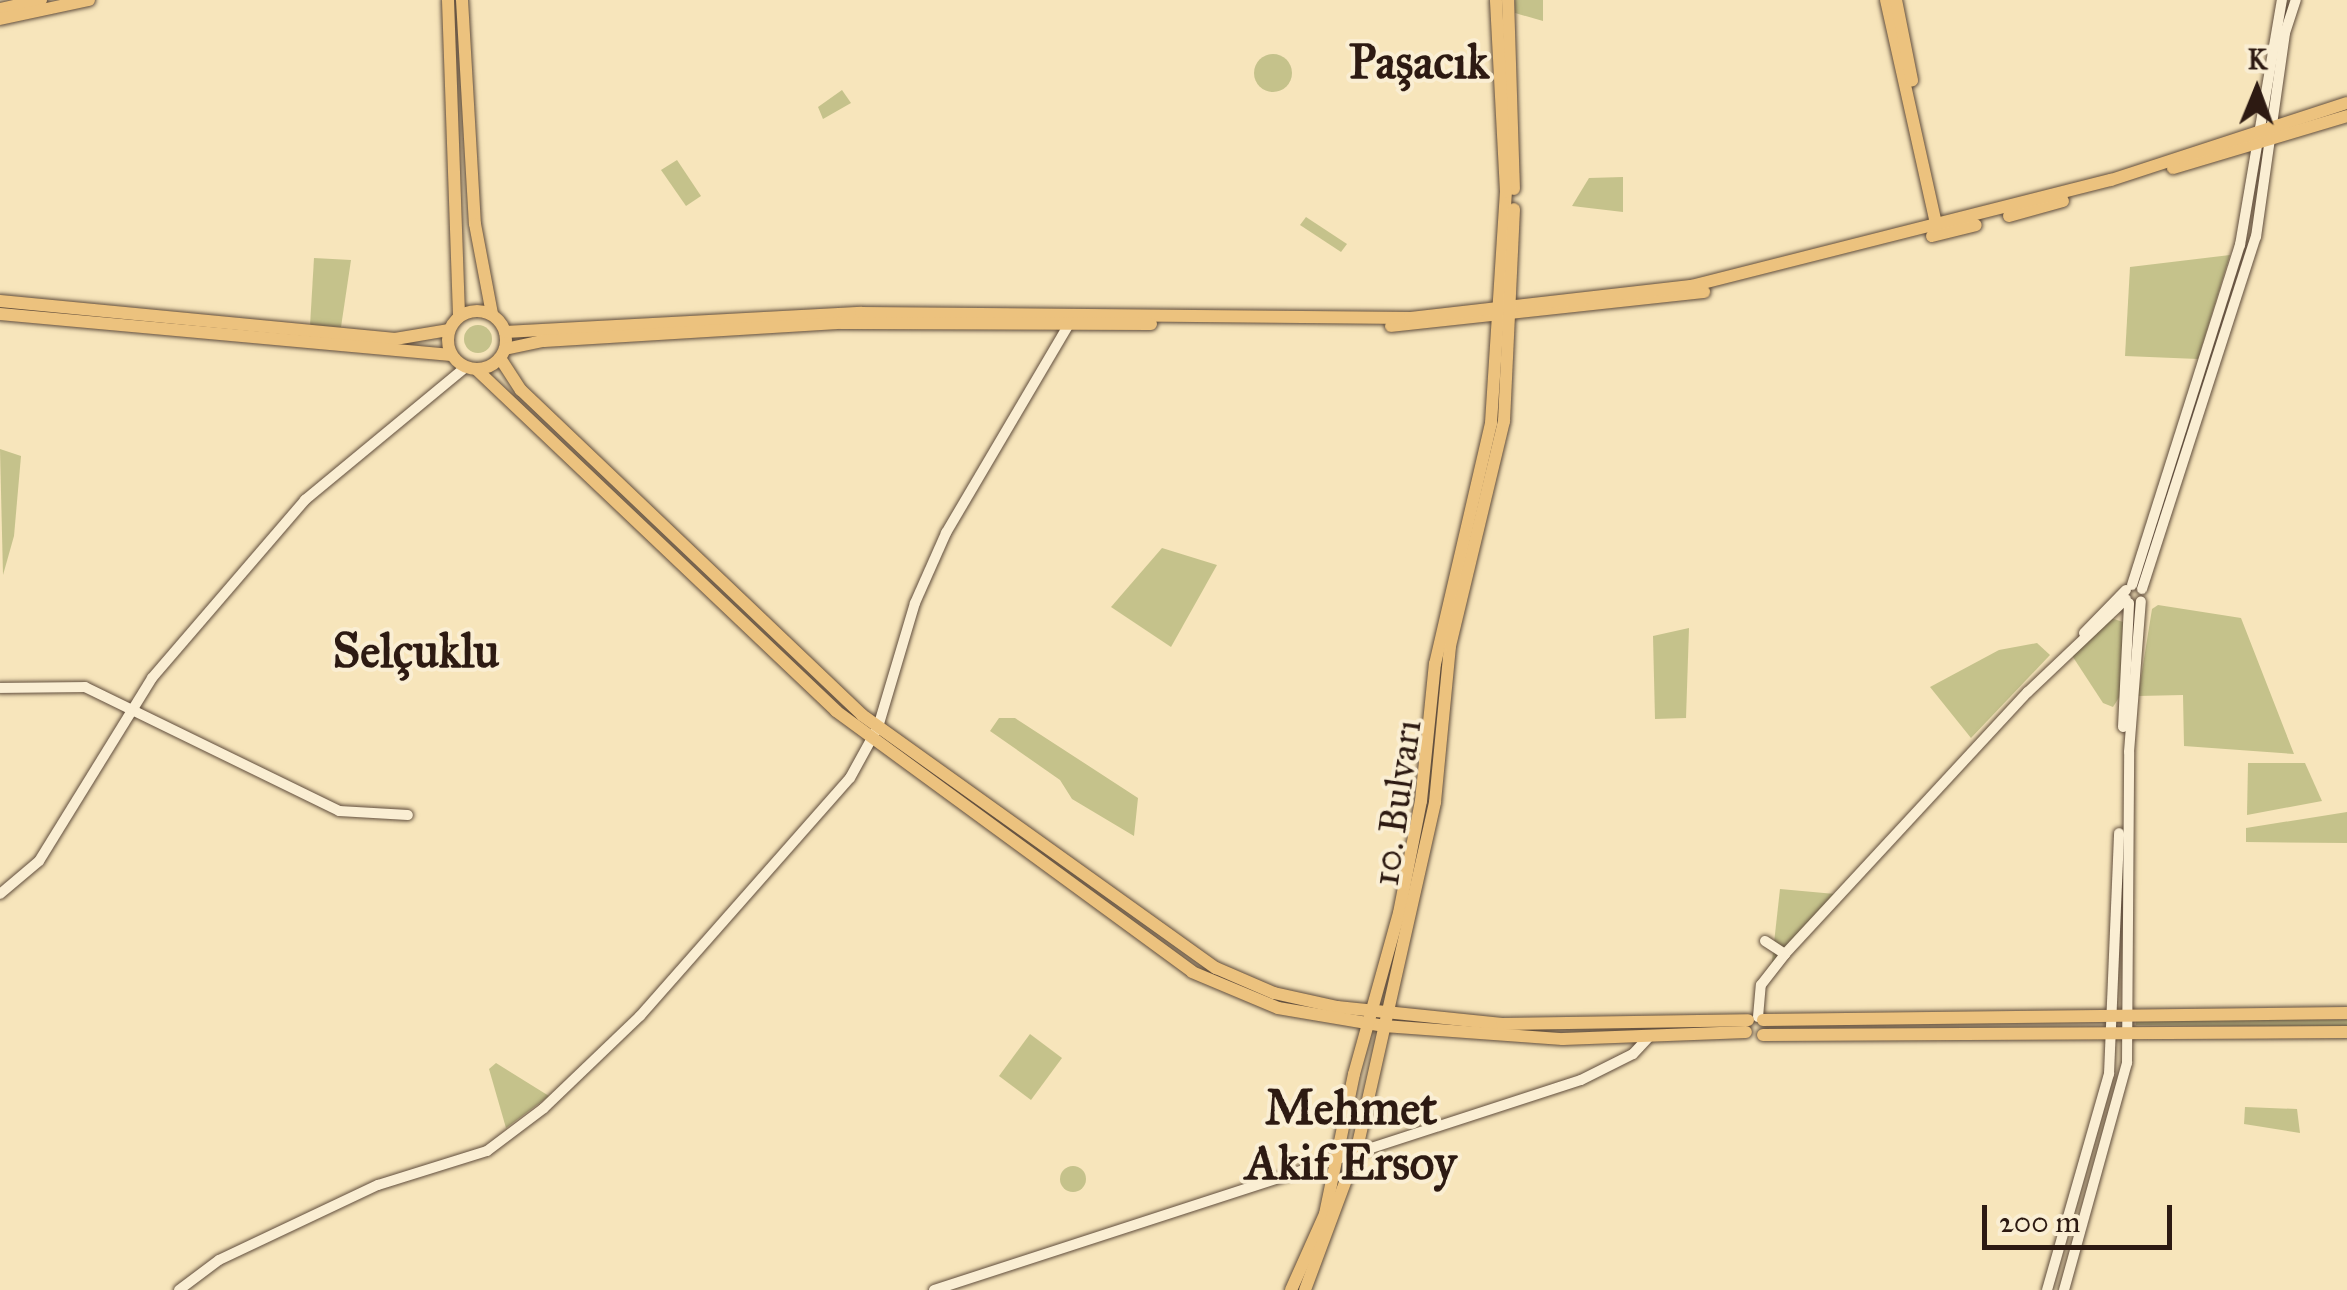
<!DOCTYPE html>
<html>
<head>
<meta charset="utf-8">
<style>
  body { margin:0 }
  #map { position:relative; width:2347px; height:1290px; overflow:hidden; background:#f7e5bb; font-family:"IM FELL Great Primer",serif }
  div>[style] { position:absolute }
  .green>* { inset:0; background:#c5c28b }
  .round { border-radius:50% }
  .roads { filter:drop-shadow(0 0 2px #604d3c) drop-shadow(0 0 2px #604d3c) }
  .minor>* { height:10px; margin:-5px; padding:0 5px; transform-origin:5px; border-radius:5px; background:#faeed3 }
  .major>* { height:12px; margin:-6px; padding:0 6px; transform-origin:6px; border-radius:6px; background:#ecc27e }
  .major>.ring { margin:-6px; padding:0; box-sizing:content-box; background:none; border:12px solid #ecc27e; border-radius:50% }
  span { translate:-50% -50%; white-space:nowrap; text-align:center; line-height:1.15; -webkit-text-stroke:8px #faeed3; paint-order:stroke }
  .street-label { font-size:38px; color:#2d1a12 }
  .district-label { font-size:48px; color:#2d1a12; font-weight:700 }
  .north { position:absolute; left:2207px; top:40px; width:100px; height:100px; -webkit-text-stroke:8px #faeed3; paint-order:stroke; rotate:1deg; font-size:28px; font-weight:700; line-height:40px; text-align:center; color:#2d1a12 }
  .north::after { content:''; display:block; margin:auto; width:35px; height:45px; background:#2d1a12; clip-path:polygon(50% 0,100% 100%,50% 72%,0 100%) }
  .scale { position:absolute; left:1982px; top:1205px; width:190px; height:45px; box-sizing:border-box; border:5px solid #2d1a12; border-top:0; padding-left:12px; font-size:30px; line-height:35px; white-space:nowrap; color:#2d1a12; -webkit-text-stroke:8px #faeed3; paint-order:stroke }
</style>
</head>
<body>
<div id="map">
  <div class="green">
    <div style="clip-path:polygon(1515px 0,1543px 0,1543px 21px,1515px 13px)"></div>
    <div class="round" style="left:1254px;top:54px;width:38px;height:38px"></div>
    <div style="clip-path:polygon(842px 90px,851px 103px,823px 119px,818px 107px)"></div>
    <div style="clip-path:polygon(677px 160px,701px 196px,686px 206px,661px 170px)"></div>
    <div style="clip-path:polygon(1623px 177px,1623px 212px,1572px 206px,1589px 178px)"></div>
    <div style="clip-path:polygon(1306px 217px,1347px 244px,1341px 252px,1300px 225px)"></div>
    <div style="clip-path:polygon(2230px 255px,2198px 359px,2125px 356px,2130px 267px)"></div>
    <div style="clip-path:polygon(314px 258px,351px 260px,341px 327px,310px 326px)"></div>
    <div class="round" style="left:464px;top:325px;width:28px;height:28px"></div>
    <div style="clip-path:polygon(0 449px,21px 456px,14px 536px,3px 575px)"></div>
    <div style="clip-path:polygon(1162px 548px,1217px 565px,1171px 647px,1111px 607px)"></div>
    <div style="clip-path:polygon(2158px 605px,2241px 618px,2294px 754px,2184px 746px,2183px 695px,2138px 696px,2152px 609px)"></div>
    <div style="clip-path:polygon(2111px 618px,2123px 622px,2120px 696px,2113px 707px,2103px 703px,2071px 654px)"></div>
    <div style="clip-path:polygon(1689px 628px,1686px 718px,1655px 719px,1653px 636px)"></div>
    <div style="clip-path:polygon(2037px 643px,2050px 655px,1971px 738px,1930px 687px,1999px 650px)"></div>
    <div style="clip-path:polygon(999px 718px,1015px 718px,1138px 798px,1134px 836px,1072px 799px,1060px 780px,990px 731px)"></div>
    <div style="clip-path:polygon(2248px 763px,2305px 763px,2322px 801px,2247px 815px)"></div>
    <div style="clip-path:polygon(2347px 812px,2347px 843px,2246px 842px,2246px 828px)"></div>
    <div style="clip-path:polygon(1780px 889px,1835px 894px,1771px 970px)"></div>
    <div style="clip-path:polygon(2136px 1017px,2347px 1020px,2347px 1027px,2136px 1025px)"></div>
    <div style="clip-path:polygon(1030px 1034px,1062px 1058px,1031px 1100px,999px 1076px)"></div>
    <div style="clip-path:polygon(496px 1063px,549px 1096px,506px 1128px,489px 1069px)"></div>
    <div style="clip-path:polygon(2245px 1107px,2297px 1109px,2300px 1133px,2244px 1124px)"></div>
    <div class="round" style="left:1060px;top:1166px;width:26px;height:26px"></div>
  </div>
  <div class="roads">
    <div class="minor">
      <div style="left:2132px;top:585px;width:357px;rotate:-72.4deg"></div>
      <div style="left:2240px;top:245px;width:249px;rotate:-80.3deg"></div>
      <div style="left:2142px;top:589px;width:370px;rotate:-72.1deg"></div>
      <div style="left:2256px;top:237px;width:206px;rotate:-81.9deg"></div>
      <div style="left:2285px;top:33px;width:35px;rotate:-72deg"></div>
      <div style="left:2084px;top:633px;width:60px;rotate:-45.7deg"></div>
      <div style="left:0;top:688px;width:85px;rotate:-0.7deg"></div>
      <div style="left:85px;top:687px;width:283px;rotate:26deg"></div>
      <div style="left:339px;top:811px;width:69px;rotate:3.3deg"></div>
      <div style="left:2123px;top:727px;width:124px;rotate:-87.2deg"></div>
      <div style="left:0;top:894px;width:51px;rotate:-40.2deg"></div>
      <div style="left:39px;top:861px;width:215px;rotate:-58.3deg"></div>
      <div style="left:152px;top:678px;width:235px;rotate:-49.3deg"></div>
      <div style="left:305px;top:500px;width:209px;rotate:-39.6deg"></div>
      <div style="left:1765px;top:941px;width:24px;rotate:33deg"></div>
      <div style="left:1758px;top:1017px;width:32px;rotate:-85deg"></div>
      <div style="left:1761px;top:985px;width:39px;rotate:-52deg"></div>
      <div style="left:1785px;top:954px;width:357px;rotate:-47.2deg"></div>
      <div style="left:2028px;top:692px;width:135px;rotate:-43.5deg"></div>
      <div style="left:179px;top:1290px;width:50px;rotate:-36.9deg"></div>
      <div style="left:219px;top:1260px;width:176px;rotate:-25.3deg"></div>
      <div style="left:378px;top:1185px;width:114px;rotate:-17.3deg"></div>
      <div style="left:487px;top:1151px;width:71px;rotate:-37deg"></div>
      <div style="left:544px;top:1108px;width:133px;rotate:-43.8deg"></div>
      <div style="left:640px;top:1016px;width:317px;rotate:-48.6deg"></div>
      <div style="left:850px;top:778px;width:58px;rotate:-61.2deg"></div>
      <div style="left:878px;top:727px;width:129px;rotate:-73.4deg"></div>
      <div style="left:915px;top:603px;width:77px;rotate:-66.1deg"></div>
      <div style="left:946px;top:533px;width:243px;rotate:-59.5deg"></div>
      <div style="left:934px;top:1290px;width:680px;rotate:-17.98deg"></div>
      <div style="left:1581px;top:1080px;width:58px;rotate:-26.6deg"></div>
      <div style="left:1633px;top:1054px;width:26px;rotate:-47deg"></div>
      <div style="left:2047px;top:1290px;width:225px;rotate:-74deg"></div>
      <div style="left:2109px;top:1074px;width:241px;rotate:-87.6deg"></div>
      <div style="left:2064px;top:1290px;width:236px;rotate:-74.5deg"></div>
      <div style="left:2127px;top:1063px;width:311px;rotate:-89.6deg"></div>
      <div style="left:2129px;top:752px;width:151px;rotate:-85.5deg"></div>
    </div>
    <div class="major">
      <div style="left:448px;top:0;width:316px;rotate:88deg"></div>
      <div style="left:462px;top:0;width:224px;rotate:86.7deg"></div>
      <div style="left:475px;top:224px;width:92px;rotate:79.3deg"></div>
      <div style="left:1508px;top:0;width:189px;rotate:88.2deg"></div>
      <div style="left:1886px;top:0;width:238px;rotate:77.4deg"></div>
      <div style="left:1896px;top:0;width:82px;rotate:78.7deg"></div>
      <div style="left:0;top:9px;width:42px;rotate:-12.4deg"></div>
      <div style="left:0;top:19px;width:91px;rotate:-12.1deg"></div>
      <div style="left:2173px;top:168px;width:182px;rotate:-16.6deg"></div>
      <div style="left:2009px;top:216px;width:56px;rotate:-15.5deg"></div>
      <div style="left:1932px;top:236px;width:45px;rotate:-14deg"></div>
      <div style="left:0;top:301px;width:397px;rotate:5.5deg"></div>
      <div style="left:395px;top:339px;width:55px;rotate:-9.5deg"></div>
      <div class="ring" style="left:448px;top:311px;width:46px;height:46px"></div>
      <div style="left:0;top:314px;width:453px;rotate:5.2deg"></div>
      <div style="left:1391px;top:326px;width:315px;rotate:-6.2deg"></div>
      <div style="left:505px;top:332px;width:357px;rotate:-3.1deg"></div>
      <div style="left:861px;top:313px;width:549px;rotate:0.52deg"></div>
      <div style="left:1410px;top:318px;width:283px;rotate:-6.5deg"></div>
      <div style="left:1691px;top:286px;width:433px;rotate:-14.2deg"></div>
      <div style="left:2111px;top:180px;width:248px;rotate:-18.1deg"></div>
      <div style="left:505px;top:349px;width:40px;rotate:-12deg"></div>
      <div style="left:544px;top:341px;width:298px;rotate:-3.5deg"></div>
      <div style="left:841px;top:323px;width:310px;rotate:0.2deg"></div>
      <div style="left:500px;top:358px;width:38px;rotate:57deg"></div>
      <div style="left:521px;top:390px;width:471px;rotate:43.6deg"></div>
      <div style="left:862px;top:715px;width:435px;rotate:35.6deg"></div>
      <div style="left:1216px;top:968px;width:63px;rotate:23.3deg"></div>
      <div style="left:1274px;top:993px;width:65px;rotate:12.5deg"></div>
      <div style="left:1337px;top:1007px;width:166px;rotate:5.9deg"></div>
      <div style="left:1502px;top:1024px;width:246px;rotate:-0.9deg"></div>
      <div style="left:476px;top:369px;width:497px;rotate:43.5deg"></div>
      <div style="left:836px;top:711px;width:441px;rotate:36.2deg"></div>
      <div style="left:1192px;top:972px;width:93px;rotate:22.7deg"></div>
      <div style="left:1278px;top:1008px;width:108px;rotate:9.6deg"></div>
      <div style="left:1384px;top:1026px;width:179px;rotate:4.2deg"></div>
      <div style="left:1563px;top:1039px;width:183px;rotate:-2.2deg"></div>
      <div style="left:1763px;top:1020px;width:584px;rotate:-0.69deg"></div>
      <div style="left:1763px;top:1035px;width:584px;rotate:-0.29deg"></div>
      <div style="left:1291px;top:1290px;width:83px;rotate:-65.9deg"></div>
      <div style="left:1325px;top:1214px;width:143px;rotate:-78.3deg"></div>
      <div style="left:1354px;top:1074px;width:167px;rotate:-74.4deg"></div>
      <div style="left:1399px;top:913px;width:114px;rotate:-78.9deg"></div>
      <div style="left:1421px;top:801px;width:138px;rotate:-84.2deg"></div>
      <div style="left:1435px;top:664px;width:247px;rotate:-76.9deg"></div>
      <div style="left:1491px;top:423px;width:231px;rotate:-86.3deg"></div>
      <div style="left:1506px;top:192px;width:192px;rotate:-93deg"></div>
      <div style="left:1305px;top:1290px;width:146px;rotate:-69.6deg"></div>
      <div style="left:1356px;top:1153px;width:360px;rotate:-77.3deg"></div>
      <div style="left:1435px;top:802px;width:157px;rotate:-84.5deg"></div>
      <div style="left:1450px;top:646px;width:231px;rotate:-76.5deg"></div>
      <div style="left:1504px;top:421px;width:212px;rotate:-87.3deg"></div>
    </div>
  </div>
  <div class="street-label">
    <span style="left:1397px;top:803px;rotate:-82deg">10. Bulvarı</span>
  </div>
  <div class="district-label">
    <span style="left:1419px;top:62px">Paşacık</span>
    <span style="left:416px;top:651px">Selçuklu</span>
    <span style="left:1351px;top:1135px">Mehmet<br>Akif Ersoy</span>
  </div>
  <div class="north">K</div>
  <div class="scale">200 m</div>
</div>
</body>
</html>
